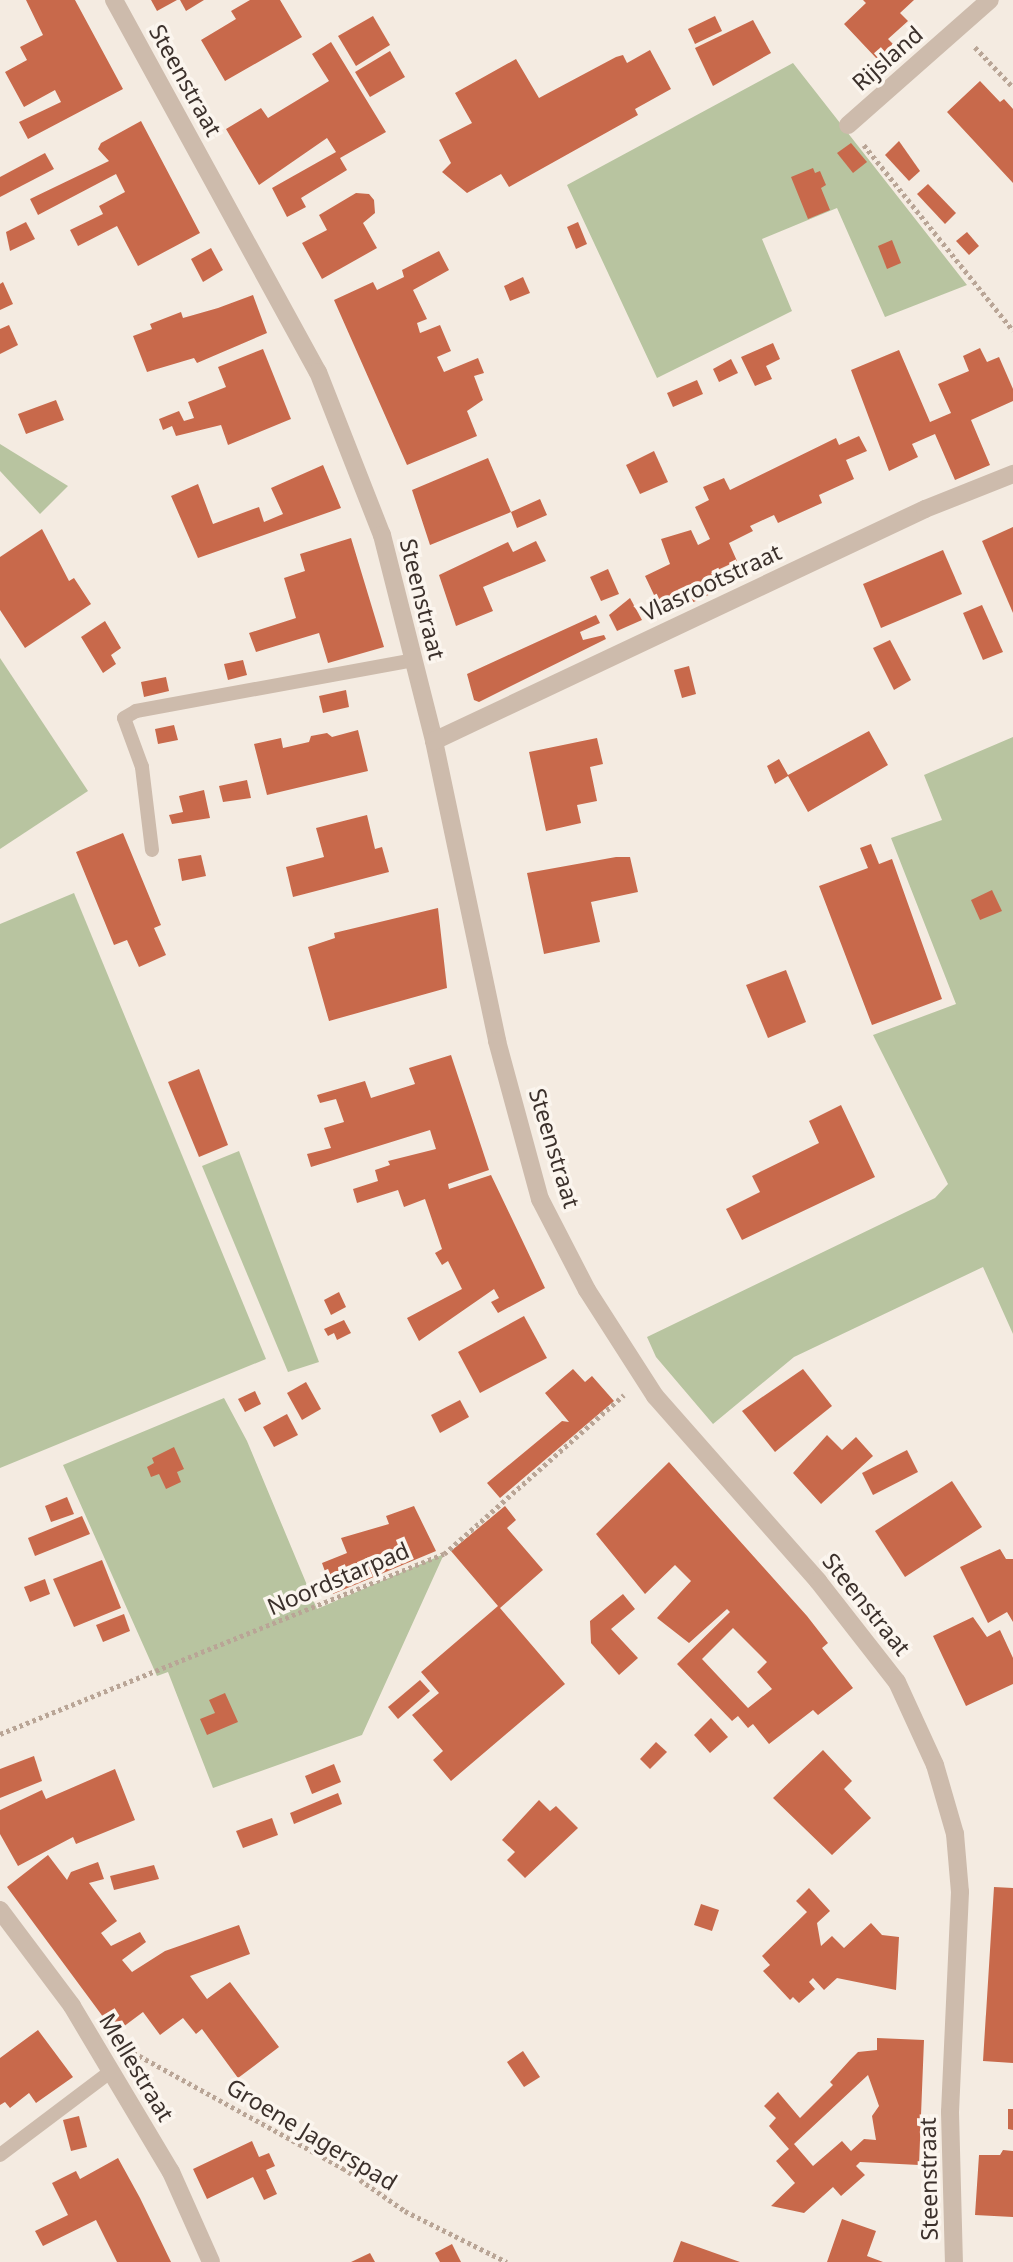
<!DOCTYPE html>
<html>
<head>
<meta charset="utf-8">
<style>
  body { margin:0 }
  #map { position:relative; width:1013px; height:2262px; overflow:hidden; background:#f4ebe1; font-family:"Noto Sans",sans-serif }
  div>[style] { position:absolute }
  .green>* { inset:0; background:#b8c4a0 }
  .building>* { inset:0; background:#c8694b }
  .path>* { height:4.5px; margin-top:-2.25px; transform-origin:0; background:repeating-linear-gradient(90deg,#b9a596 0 3.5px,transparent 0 7px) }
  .service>* { height:14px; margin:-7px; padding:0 7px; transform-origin:7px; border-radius:7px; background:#cdbbac }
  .minor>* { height:18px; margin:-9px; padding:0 9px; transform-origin:9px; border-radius:9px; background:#cdbbac }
  .tertiary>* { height:18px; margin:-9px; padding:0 9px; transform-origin:9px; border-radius:9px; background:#cdbbac }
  span { translate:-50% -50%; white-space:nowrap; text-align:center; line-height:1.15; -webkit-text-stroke:7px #fbf5ee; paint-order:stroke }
  .street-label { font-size:23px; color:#3b302b }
</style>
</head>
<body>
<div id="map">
  <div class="green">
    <div style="clip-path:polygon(793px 63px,967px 285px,885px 317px,837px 208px,762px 239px,792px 311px,657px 378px,567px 185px)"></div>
    <div style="clip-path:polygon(0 444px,68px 486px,40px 514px,0 471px)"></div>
    <div style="clip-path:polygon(0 658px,88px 791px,0 849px)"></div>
    <div style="clip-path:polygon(1013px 737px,1013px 1334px,983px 1267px,794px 1357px,713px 1424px,656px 1357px,647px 1337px,935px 1198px,948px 1184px,873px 1035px,956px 1004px,891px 838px,942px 820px,924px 775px)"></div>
    <div style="clip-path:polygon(74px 893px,266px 1359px,0 1468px,0 924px)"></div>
    <div style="clip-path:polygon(239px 1151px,319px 1362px,288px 1372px,202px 1166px)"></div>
    <div style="clip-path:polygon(224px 1398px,247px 1441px,317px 1609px,444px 1554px,362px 1735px,213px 1788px,168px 1672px,157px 1676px,63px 1465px)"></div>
  </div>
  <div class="building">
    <div style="clip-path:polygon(26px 0,75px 0,123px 89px,28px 139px,19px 122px,61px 102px,55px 90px,24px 107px,5px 72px,27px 60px,20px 47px,43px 35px)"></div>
    <div style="clip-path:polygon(151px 0,177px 0,157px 11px)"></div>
    <div style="clip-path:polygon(180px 0,204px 0,186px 11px)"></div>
    <div style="clip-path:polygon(250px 0,280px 0,302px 37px,225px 81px,201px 40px,236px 19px,231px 11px)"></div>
    <div style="clip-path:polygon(863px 0,914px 0,900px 13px,908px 21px,888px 39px,893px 44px,877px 59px,844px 24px,866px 3px)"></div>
    <div style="clip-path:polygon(373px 16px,390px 45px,356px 66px,338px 36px)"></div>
    <div style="clip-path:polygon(715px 16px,722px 31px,695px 44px,688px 29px)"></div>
    <div style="clip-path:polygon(753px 20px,771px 53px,713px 86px,695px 48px)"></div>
    <div style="clip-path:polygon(331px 42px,386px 132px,340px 158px,347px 170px,301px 198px,306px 207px,287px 217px,272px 188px,336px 152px,327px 138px,259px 185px,226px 129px,261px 108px,268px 118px,329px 81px,312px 54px)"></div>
    <div style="clip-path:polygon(650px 50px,671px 89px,635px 109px,638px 115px,509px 187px,501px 174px,467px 193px,442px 172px,451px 163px,439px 140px,472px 123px,455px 93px,516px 59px,539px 98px,616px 57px,623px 55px,627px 63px)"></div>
    <div style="clip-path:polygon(390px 51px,405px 77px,370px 97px,355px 72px)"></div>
    <div style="clip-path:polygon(980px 81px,1000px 102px,1004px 99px,1013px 109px,1013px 183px,947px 112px)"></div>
    <div style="clip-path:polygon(141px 121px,200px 233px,138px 266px,117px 226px,78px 246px,70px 230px,103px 214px,99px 206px,125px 192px,116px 174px,38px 215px,30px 199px,109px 161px,98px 149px,101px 143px)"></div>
    <div style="clip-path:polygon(899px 141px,920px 171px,909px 181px,885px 155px)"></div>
    <div style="clip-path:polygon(851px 143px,867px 162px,853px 173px,837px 153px)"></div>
    <div style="clip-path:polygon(45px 153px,54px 169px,0 197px,0 177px)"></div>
    <div style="clip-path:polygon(813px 168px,815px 173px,820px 171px,826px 185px,821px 188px,830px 210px,808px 219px,791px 177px)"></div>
    <div style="clip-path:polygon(928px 184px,956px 213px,945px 224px,917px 194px)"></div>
    <div style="clip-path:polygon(356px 193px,369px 194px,374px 200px,375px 213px,363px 223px,377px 248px,322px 279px,302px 243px,327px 230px,319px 215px)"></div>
    <div style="clip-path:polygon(26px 222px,35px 239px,10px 251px,6px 232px)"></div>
    <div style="clip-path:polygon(578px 222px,587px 244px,576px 249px,567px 227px)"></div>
    <div style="clip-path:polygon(967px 232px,979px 246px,969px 255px,956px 241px)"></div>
    <div style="clip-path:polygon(892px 240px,901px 263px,887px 269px,878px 246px)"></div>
    <div style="clip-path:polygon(211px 248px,223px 270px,203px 282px,191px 259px)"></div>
    <div style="clip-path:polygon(439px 251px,449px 270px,413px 290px,427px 319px,417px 323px,420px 333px,440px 325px,451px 351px,437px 357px,444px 372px,478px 358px,484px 373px,474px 376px,483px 400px,467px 411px,477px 436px,407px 465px,334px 300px,373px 282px,377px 290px,404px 277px,402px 270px)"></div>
    <div style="clip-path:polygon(523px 277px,530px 293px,510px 301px,504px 286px)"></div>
    <div style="clip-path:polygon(3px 282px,13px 304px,0 310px,0 284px)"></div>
    <div style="clip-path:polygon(253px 295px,267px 333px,197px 363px,194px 358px,147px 372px,133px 336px,152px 329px,150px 324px,181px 312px,183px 318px,218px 308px)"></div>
    <div style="clip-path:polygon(9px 325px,18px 345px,0 354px,0 329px)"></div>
    <div style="clip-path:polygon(773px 343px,780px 359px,766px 366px,772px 379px,755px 386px,741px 357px)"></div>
    <div style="clip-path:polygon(980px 348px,987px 362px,999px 357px,1013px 389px,1013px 401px,971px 420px,990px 465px,955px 480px,935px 434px,912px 444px,918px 457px,889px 471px,851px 370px,899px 350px,930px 422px,951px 413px,938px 384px,969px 371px,963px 356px)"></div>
    <div style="clip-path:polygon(263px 349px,291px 419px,228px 445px,221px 425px,176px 436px,172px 426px,163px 430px,159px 419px,179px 411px,184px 421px,194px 418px,188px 402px,226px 387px,218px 367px)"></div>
    <div style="clip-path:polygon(731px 359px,738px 373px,719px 382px,713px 369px)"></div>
    <div style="clip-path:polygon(697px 380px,703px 394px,673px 407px,667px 393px)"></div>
    <div style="clip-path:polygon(56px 400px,64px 420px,26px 434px,18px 414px)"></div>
    <div style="clip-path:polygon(859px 436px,867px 451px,846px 460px,854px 479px,819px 495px,822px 503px,778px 523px,774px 515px,750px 526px,753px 531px,729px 543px,737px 561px,711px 573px,719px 590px,664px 616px,645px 576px,670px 564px,661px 539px,691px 530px,698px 545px,710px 539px,695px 507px,709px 500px,703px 487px,724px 478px,730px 490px,836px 438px,839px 445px)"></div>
    <div style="clip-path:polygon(654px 451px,668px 482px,640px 494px,626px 465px)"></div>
    <div style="clip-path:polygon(488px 458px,511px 512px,540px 499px,547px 515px,517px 528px,511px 512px,430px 545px,412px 490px)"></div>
    <div style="clip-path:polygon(323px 465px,341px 508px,198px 558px,171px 496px,198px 484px,213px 524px,259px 507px,264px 522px,283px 514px,271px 488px)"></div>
    <div style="clip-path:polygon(1013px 527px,1013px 613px,982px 541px)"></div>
    <div style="clip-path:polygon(42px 529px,69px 581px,74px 578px,91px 604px,25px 648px,0 610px,0 557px)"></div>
    <div style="clip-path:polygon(351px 538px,384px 647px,328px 663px,319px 633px,256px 652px,249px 633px,296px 618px,284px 578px,305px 571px,300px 554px)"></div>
    <div style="clip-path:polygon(536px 541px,546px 561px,483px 587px,493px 611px,456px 626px,439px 575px,508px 542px,513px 552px)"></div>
    <div style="clip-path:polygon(943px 550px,962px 594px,881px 628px,863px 584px)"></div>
    <div style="clip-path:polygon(608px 569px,619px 594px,601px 601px,590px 577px)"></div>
    <div style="clip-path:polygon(630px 598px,642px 620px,617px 631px,609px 615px)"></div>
    <div style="clip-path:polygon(982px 605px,1003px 652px,983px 660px,963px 613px)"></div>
    <div style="clip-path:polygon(596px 615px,600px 623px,580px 632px,583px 640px,604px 635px,606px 639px,479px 702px,474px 700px,467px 674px)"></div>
    <div style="clip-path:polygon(105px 621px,121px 648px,111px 655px,116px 664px,103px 673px,81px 637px)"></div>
    <div style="clip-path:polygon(890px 640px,911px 680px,894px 690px,873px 648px)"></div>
    <div style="clip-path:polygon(243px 660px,247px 675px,228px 680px,224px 664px)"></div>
    <div style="clip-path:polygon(689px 666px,696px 694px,682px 698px,674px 670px)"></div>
    <div style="clip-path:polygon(166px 677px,169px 691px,144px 697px,141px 682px)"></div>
    <div style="clip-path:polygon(346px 690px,349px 707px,323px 713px,319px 696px)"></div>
    <div style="clip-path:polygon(174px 725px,178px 740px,158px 744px,155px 729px)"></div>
    <div style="clip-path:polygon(358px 730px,368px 771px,267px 795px,254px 744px,281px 738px,283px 748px,309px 742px,311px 736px,327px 733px,332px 737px)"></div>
    <div style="clip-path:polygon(869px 731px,888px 765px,808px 812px,788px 776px,775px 784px,767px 766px,779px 759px,788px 775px)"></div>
    <div style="clip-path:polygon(597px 738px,603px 764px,590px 767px,597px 801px,577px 805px,581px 823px,546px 831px,529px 752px)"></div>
    <div style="clip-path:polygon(247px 780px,251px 798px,223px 802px,219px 786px)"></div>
    <div style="clip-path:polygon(204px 790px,210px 818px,172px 824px,169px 815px,183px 812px,179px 796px)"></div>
    <div style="clip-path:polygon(367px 815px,375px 849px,382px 847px,389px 872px,293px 897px,286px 867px,324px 857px,316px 828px)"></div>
    <div style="clip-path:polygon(123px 833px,161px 925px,154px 928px,166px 955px,139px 967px,127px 940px,114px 945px,76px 852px)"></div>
    <div style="clip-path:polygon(871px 844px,879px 864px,892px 859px,942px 999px,872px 1025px,819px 886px,868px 868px,860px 848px)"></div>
    <div style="clip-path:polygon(201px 855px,206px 876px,182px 881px,178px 859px)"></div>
    <div style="clip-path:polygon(616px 857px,630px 857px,638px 892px,591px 902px,600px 942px,544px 954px,527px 873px)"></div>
    <div style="clip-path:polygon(992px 890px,1002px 911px,980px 920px,971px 900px)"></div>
    <div style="clip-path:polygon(438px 908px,447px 988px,329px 1021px,308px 947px,335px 938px,334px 933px)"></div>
    <div style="clip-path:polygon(786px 970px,806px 1022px,768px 1038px,746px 985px)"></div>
    <div style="clip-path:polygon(451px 1055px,489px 1170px,448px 1184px,449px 1189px,491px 1175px,545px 1288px,498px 1313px,491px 1302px,499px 1298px,494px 1289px,419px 1341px,407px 1318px,462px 1289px,448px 1261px,442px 1265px,435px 1253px,442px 1249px,425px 1199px,404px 1207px,398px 1190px,357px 1203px,353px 1189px,378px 1181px,375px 1170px,390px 1165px,388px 1161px,436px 1149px,430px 1130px,311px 1167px,307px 1154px,331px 1148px,324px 1128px,344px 1122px,336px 1099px,320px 1103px,317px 1095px,365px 1081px,371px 1098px,415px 1084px,409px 1068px)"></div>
    <div style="clip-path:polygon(199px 1069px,228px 1145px,199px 1157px,168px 1082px)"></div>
    <div style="clip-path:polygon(841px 1105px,875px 1177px,742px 1240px,726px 1209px,760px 1192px,752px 1176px,819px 1143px,809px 1121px)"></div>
    <div style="clip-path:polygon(339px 1292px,346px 1307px,331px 1315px,324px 1300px)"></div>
    <div style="clip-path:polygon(524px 1316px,547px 1358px,480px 1393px,458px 1352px)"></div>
    <div style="clip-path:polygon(344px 1320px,351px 1333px,337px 1340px,334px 1333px,328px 1336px,324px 1329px)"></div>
    <div style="clip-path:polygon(573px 1369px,585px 1382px,592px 1376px,614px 1401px,500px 1498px,487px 1483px,562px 1421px,569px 1422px,545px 1393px)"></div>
    <div style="clip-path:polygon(803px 1369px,832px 1406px,775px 1452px,742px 1411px)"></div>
    <div style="clip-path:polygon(306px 1382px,321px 1409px,302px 1420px,287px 1393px)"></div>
    <div style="clip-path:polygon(255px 1391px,261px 1404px,245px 1412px,238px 1399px)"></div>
    <div style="clip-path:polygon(460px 1400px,469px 1417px,440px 1433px,431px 1415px)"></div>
    <div style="clip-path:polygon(287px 1414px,298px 1435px,274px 1447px,263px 1427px)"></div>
    <div style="clip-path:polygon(827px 1435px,842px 1450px,856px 1437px,873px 1456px,821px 1504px,793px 1473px)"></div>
    <div style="clip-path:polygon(174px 1447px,184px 1469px,177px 1472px,181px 1482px,166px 1489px,159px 1474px,151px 1477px,147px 1467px,154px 1463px,152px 1458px)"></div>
    <div style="clip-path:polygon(907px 1450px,918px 1472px,873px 1495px,862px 1473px)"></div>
    <div style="clip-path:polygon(evenodd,669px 1462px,807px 1616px,828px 1643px,822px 1648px,853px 1688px,818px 1715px,813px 1710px,769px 1744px,753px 1724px,748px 1728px,738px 1716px,732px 1721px,677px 1664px,730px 1612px,727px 1609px,689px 1643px,657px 1618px,691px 1581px,675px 1565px,645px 1594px,596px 1534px,669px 1462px,733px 1628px,767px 1662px,757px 1672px,772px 1689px,748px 1708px,702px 1659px,733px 1628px)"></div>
    <div style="clip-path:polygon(952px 1481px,982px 1527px,905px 1577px,875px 1531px)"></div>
    <div style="clip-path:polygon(67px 1497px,74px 1514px,51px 1522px,45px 1506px)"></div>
    <div style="clip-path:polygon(414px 1506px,436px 1551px,333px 1594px,322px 1563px,347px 1553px,341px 1538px,389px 1524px,386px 1516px)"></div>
    <div style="clip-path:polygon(505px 1506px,516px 1520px,507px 1528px,543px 1570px,500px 1608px,565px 1684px,451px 1781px,433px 1760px,443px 1751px,412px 1715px,439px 1693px,421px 1672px,498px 1606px,451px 1551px)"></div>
    <div style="clip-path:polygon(82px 1516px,90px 1534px,35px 1556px,28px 1538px)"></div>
    <div style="clip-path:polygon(1000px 1549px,1006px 1559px,1013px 1559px,1013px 1622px,1007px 1612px,988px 1623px,960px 1567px)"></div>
    <div style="clip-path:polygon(102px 1560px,121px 1608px,74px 1627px,53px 1579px)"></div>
    <div style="clip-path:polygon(45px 1579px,50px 1594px,30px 1602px,24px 1587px)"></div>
    <div style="clip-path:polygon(623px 1594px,635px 1609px,611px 1629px,638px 1658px,619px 1675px,591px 1643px,590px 1621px)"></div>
    <div style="clip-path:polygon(124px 1614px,130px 1631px,103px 1642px,96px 1625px)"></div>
    <div style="clip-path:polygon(973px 1617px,987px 1637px,1000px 1630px,1013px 1658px,1013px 1684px,966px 1706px,933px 1636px)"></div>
    <div style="clip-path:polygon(420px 1680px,430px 1691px,398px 1719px,388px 1707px)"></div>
    <div style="clip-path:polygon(225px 1693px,238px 1722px,207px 1735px,200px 1719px,215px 1713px,209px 1700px)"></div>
    <div style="clip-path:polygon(711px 1718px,728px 1737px,710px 1753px,694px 1735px)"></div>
    <div style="clip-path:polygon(656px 1742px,667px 1752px,650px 1769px,640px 1759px)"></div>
    <div style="clip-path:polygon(823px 1750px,852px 1781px,844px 1789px,871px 1818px,832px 1855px,773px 1798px)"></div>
    <div style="clip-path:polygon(34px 1756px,42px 1781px,0 1798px,0 1769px)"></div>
    <div style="clip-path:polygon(334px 1764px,341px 1782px,312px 1794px,305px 1776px)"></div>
    <div style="clip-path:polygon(115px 1769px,135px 1820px,76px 1844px,73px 1837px,18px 1866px,0 1834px,0 1810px,42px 1790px,46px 1799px)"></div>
    <div style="clip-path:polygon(338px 1793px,342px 1804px,294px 1824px,290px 1813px)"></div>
    <div style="clip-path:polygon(539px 1800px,550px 1811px,556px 1806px,578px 1828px,525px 1878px,507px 1860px,515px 1852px,502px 1840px)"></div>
    <div style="clip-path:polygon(272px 1818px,278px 1835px,243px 1848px,236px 1831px)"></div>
    <div style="clip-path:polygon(48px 1855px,67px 1880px,71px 1872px,98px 1862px,104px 1879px,89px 1883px,117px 1921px,101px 1933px,111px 1946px,140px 1932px,146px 1942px,122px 1960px,132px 1972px,165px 1951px,239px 1925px,250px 1954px,190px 1976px,207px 1999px,230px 1982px,279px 2047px,238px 2078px,202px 2029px,196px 2034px,183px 2018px,160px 2035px,143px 2012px,115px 2033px,7px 1887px)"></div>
    <div style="clip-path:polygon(154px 1865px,159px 1879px,114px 1890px,110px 1876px)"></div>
    <div style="clip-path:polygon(994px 1887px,1013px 1888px,1013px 2063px,983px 2061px)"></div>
    <div style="clip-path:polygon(809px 1888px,830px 1911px,817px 1923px,821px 1946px,832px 1936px,844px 1948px,871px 1923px,882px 1935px,899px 1937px,896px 1990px,837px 1978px,824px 1990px,813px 1978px,809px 1982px,815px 1989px,799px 2003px,793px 1997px,790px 2000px,763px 1971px,770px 1965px,762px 1956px,807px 1912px,796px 1901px)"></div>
    <div style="clip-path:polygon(701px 1904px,719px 1910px,712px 1931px,694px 1925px)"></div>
    <div style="clip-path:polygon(38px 2030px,73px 2077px,36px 2103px,29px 2093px,10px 2108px,5px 2102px,0 2105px,0 2058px)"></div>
    <div style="clip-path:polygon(evenodd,877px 2038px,924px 2040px,919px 2165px,860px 2162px,856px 2166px,865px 2175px,841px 2196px,833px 2187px,804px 2213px,771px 2206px,795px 2183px,776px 2161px,789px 2149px,769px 2126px,776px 2118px,764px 2106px,778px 2092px,800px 2118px,833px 2085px,830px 2082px,850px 2060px,858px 2052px,877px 2050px,877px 2038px,868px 2075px,879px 2106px,872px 2116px,876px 2140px,864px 2139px,851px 2151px,842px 2141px,813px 2166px,794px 2144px,868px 2075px)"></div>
    <div style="clip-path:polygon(523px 2051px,540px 2077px,524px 2087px,507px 2062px)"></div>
    <div style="clip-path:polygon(1008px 2109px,1013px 2109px,1013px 2130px,1008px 2129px)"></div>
    <div style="clip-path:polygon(79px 2116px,87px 2147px,71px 2151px,63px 2120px)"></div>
    <div style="clip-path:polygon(252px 2141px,259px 2157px,269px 2153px,275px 2166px,266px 2170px,277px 2194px,264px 2200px,253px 2177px,207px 2199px,193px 2169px)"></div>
    <div style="clip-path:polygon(1003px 2150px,1013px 2151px,1013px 2217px,975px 2215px,979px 2155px,1000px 2155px)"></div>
    <div style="clip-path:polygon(118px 2158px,140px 2198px,171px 2262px,117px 2262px,96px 2220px,43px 2246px,35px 2231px,68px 2215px,52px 2183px,76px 2171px,80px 2179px)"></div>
    <div style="clip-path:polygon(842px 2219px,876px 2231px,867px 2256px,883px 2262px,827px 2262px)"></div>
    <div style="clip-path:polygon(681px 2241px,740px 2262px,673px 2262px)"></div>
    <div style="clip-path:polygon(452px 2244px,461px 2262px,440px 2262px,435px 2253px)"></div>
    <div style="clip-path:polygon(370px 2253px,375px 2262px,351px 2262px)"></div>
  </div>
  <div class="path">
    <div style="left:975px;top:47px;width:55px;rotate:46.5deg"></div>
    <div style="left:864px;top:145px;width:238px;rotate:51.2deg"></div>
    <div style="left:0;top:1734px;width:479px;rotate:-22.1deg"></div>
    <div style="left:444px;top:1554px;width:240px;rotate:-41.5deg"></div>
    <div style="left:127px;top:2049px;width:247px;rotate:28.9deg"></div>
    <div style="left:343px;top:2168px;width:75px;rotate:34.7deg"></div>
    <div style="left:405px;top:2211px;width:114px;rotate:26.6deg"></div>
  </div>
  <div class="service">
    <div style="left:152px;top:850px;width:84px;rotate:-96.9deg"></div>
    <div style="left:142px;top:767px;width:52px;rotate:-110.2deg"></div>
    <div style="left:124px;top:718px;width:14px;rotate:-30deg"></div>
    <div style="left:136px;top:711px;width:282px;rotate:-10.4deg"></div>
    <div style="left:0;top:2155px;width:138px;rotate:-37deg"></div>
  </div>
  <div class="minor">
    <div style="left:114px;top:0;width:424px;rotate:61.3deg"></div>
    <div style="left:318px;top:372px;width:175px;rotate:68.6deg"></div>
    <div style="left:382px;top:535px;width:212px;rotate:75.8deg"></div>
    <div style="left:434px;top:741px;width:307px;rotate:78.1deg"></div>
    <div style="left:497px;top:1041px;width:164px;rotate:74.8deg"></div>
    <div style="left:540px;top:1199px;width:102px;rotate:62.7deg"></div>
    <div style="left:587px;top:1290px;width:126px;rotate:57.3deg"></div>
    <div style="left:655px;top:1396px;width:247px;rotate:48.6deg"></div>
    <div style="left:818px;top:1581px;width:128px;rotate:52deg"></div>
    <div style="left:897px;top:1682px;width:91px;rotate:65.4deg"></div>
    <div style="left:935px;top:1765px;width:72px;rotate:73.8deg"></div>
    <div style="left:955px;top:1834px;width:58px;rotate:85.1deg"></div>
    <div style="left:960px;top:1892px;width:220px;rotate:92.6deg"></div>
    <div style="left:950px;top:2112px;width:150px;rotate:88.5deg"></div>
    <div style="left:848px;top:125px;width:189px;rotate:-41.4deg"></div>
    <div style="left:434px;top:741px;width:543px;rotate:-25.29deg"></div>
    <div style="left:925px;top:509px;width:95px;rotate:-21.7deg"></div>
  </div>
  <div class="tertiary">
    <div style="left:0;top:1910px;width:120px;rotate:53.1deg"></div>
    <div style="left:72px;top:2006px;width:193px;rotate:59.2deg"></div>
    <div style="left:171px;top:2172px;width:98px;rotate:66deg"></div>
  </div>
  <div class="street-label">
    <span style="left:887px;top:58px;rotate:-41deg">Rijsland</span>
    <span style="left:186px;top:80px;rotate:61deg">Steenstraat</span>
    <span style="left:711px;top:582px;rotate:-25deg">Vlasrootstraat</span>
    <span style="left:423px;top:599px;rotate:76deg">Steenstraat</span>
    <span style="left:555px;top:1148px;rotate:73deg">Steenstraat</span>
    <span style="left:338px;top:1578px;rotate:-23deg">Noordstarpad</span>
    <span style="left:867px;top:1604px;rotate:51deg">Steenstraat</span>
    <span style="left:137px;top:2067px;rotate:59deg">Mellestraat</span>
    <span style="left:312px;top:2134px;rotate:31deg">Groene Jagerspad</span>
    <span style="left:928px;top:2179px;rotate:-91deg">Steenstraat</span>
  </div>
</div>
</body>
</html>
